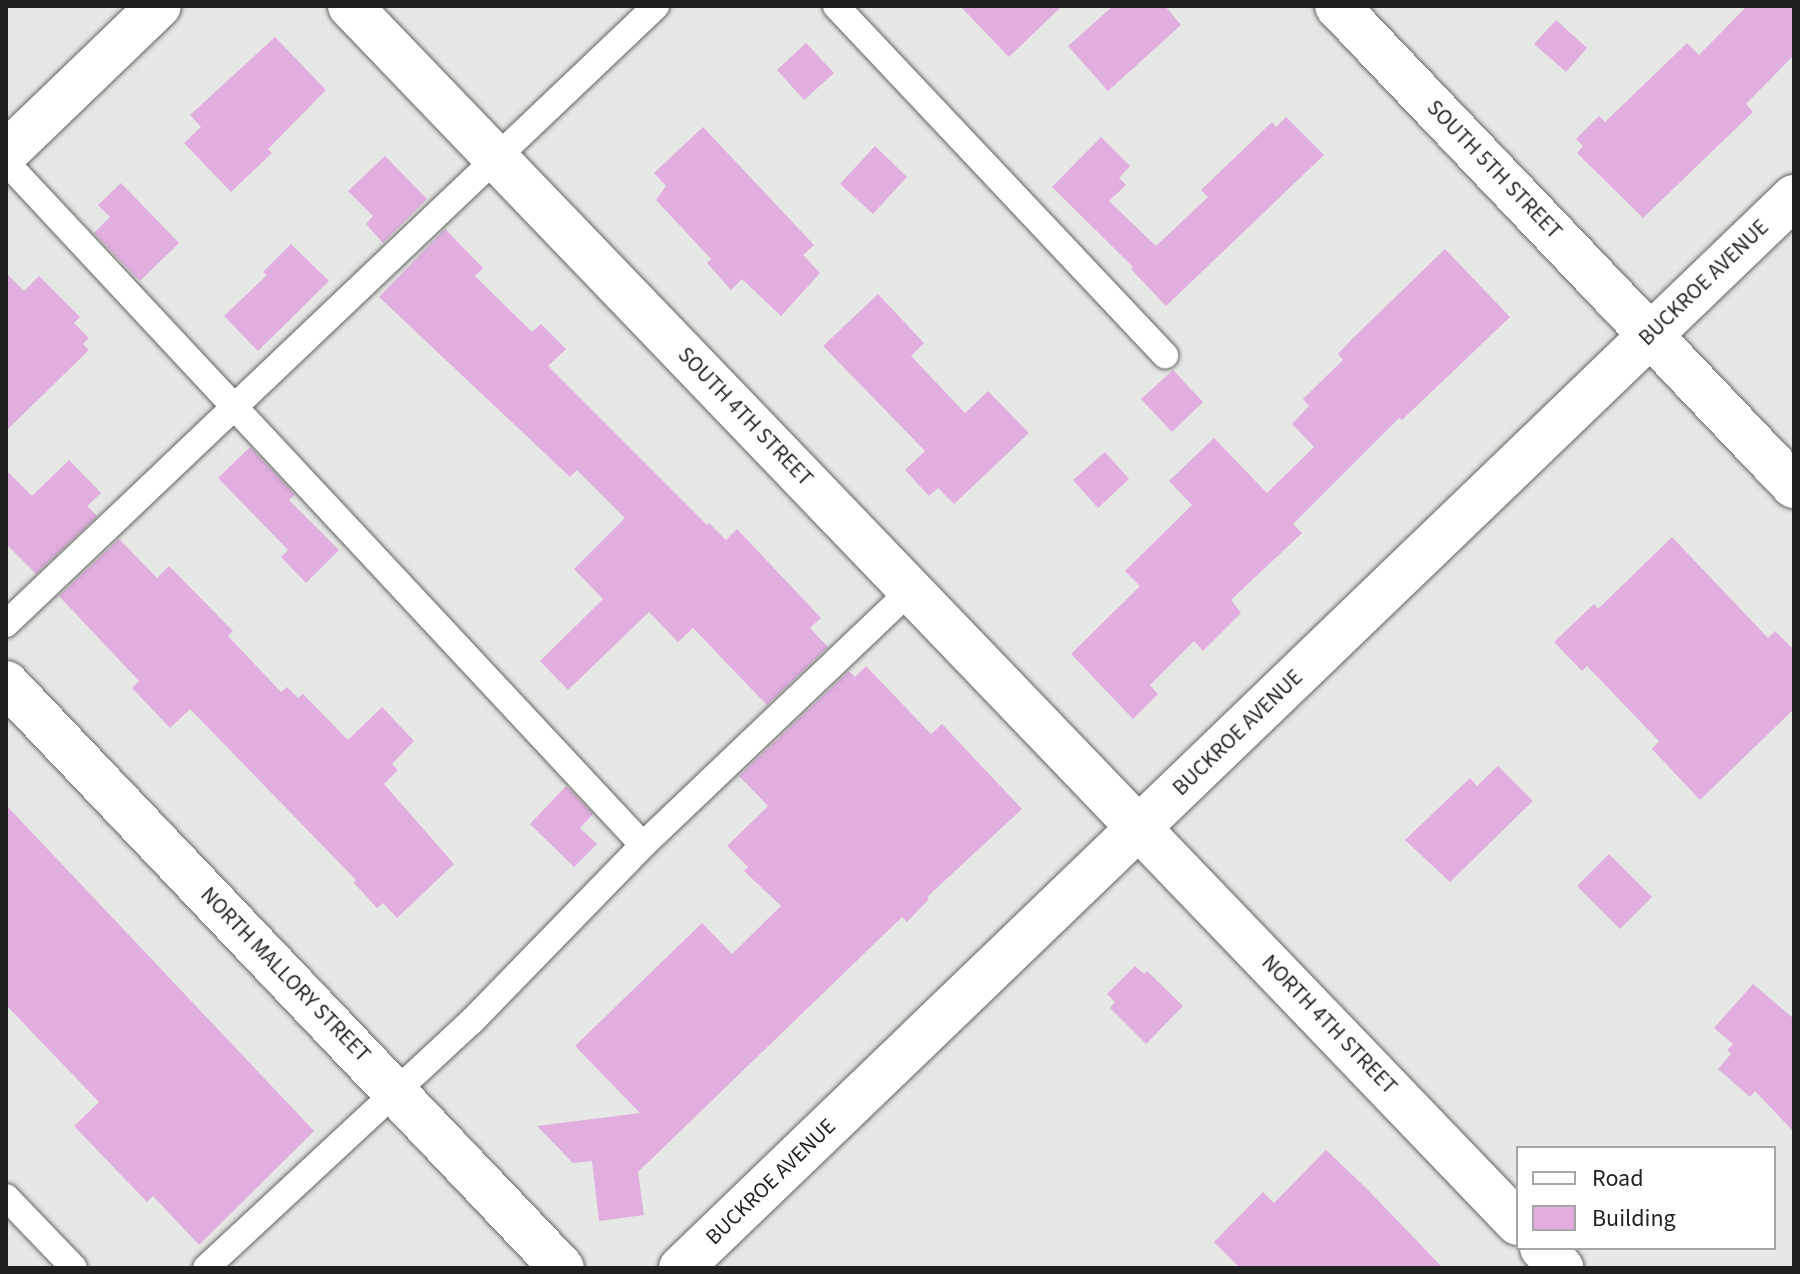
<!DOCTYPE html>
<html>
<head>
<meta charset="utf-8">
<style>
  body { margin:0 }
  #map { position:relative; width:1800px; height:1274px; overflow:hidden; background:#e5e8e4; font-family:"Source Sans 3",sans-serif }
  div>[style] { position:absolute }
  .building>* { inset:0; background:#e2aee0 }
  .roads { filter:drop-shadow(0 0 2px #626561) drop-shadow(0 0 2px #626561) }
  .service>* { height:26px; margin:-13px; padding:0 13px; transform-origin:13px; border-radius:13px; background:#fff }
  .minor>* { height:44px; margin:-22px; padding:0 22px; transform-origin:22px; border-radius:22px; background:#fff }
  .tertiary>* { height:44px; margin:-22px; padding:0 22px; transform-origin:22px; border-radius:22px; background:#fff }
  .secondary>* { height:44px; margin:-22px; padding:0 22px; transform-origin:22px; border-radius:22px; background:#fff }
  span { translate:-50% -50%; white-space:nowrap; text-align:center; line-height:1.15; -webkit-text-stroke:6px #fff; paint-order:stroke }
  .street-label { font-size:22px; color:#1f201f }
  .frame { position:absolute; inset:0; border:8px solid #1f201f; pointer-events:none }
  .legend { position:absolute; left:1516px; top:1146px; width:260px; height:104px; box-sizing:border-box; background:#fff; border:2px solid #a5a6a5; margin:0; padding:10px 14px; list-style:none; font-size:24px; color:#1f201f }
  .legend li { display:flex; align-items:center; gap:16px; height:40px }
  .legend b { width:40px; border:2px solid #a5a6a5 }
</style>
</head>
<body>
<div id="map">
  <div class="building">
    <div style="clip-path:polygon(960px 6px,1062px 6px,1009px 57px)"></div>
    <div style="clip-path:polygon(1113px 6px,1165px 6px,1181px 25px,1108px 91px,1068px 46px)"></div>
    <div style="clip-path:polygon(1747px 6px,1794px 6px,1794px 55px,1746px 104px,1753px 112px,1643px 218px,1577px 153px,1583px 146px,1576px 139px,1599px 116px,1605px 122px,1687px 43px,1699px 55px)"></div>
    <div style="clip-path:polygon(1556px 20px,1587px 48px,1566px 72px,1534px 44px)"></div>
    <div style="clip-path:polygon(275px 37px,326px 90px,268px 149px,272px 153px,231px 192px,184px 143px,201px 127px,190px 115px)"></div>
    <div style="clip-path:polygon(806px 43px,834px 73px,804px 100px,777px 70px)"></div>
    <div style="clip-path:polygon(1286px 117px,1324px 155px,1166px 306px,1131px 269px,1133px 267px,1052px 187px,1101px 137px,1130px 166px,1119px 178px,1126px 185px,1109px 201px,1156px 246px,1208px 197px,1201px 190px,1272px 122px,1276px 127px)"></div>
    <div style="clip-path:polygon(703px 127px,814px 245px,803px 255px,820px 273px,781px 316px,742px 279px,731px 290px,707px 263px,711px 259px,656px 200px,666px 186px,654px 173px)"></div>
    <div style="clip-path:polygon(875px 146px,907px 177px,873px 214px,840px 184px)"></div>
    <div style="clip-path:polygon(385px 156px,427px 199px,383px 243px,366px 224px,373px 216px,348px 191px)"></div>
    <div style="clip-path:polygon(121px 183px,179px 243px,140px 281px,94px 233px,110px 217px,98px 205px)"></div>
    <div style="clip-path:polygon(445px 229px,483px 268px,475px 276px,532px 332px,541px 324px,566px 349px,548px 366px,707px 525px,709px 523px,726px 540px,737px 529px,821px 618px,810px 628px,828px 647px,767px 705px,693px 628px,678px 642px,649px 612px,568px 690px,540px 661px,603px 599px,574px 569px,625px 518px,577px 470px,570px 477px,379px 297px)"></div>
    <div style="clip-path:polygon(291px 244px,329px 281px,258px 351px,224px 316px,267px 275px,263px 272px)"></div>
    <div style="clip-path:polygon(1445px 249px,1510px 317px,1402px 420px,1399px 418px,1293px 524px,1302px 533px,1231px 600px,1241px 613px,1203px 651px,1194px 641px,1150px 685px,1158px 694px,1133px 719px,1071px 654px,1140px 586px,1125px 571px,1192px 505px,1169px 481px,1214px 438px,1267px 493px,1314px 447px,1292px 424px,1309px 406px,1303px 399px,1343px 360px,1338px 354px,1350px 341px)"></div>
    <div style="clip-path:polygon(6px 273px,24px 291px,39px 276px,80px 317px,74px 323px,89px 338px,83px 344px,89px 350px,6px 431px)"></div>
    <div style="clip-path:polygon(878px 294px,924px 343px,911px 356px,965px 413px,988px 391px,1029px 433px,954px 504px,938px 488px,929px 496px,905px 470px,925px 451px,823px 346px)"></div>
    <div style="clip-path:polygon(1173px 370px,1203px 402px,1172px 432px,1141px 399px)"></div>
    <div style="clip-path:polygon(250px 447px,295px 495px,289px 500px,339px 550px,306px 583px,281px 557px,288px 550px,218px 478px)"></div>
    <div style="clip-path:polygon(1105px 452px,1129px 479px,1098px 508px,1073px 480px)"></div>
    <div style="clip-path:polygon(69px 460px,101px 493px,87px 506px,97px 516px,36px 574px,6px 544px,6px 470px,32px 496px)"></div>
    <div style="clip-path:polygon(1672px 537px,1768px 638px,1775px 631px,1794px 650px,1794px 709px,1700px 800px,1652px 749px,1659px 741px,1587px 666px,1582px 671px,1554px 642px,1594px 604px,1598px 609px)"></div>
    <div style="clip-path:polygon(119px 539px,157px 578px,169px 566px,233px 631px,228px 636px,281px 692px,287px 687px,298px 698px,303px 694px,348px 740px,382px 707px,414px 741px,392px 764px,398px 770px,384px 784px,454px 864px,397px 918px,383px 903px,377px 908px,354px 883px,356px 880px,190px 709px,170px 728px,132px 688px,139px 681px,59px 596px)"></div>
    <div style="clip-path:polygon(866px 666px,931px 734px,942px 724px,1022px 809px,927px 897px,929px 899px,907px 922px,902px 917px,638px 1172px,644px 1215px,599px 1221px,592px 1161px,573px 1163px,537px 1126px,640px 1113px,575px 1046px,702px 923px,732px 954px,781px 906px,744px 871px,748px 867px,727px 846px,768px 806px,739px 776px,849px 671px,855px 677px)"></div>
    <div style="clip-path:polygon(1498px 766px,1533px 801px,1450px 882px,1405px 840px,1470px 778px,1477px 786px)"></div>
    <div style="clip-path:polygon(566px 786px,593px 814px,580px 828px,597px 844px,574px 867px,530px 824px)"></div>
    <div style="clip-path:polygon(6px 805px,314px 1131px,199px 1245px,153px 1196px,147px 1202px,74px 1126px,99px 1102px,6px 1005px)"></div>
    <div style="clip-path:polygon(1609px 854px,1652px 897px,1620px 929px,1577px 886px)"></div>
    <div style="clip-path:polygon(1135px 966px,1144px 974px,1147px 971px,1183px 1006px,1146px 1044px,1110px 1008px,1115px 1002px,1107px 994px)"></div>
    <div style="clip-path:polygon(1753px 984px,1794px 1019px,1794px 1132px,1755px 1091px,1750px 1097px,1718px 1069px,1731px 1054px,1727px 1050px,1733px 1044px,1714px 1028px)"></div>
    <div style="clip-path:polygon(1326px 1150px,1366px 1188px,1443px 1268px,1240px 1268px,1214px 1242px,1263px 1192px,1274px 1203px)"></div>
  </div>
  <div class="roads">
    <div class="service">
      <div style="left:836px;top:6px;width:480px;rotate:46.7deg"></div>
      <div style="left:6px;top:162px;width:934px;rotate:47deg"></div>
      <div style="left:6px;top:624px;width:897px;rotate:-43.55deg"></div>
      <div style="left:6px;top:1197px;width:98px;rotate:46.2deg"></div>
      <div style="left:206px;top:1268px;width:362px;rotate:-42.9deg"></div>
      <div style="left:471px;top:1022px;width:247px;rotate:-45.8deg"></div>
      <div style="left:643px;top:845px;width:370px;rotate:-43.6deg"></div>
    </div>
    <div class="minor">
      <div style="left:350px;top:6px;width:1687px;rotate:46.18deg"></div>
      <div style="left:1337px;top:6px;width:663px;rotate:46.41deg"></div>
      <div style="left:1542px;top:1248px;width:28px;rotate:46deg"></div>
    </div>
    <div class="tertiary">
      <div style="left:6px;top:683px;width:807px;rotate:46.46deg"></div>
      <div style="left:681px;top:1268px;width:1545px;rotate:-43.9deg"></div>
    </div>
    <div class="secondary">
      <div style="left:6px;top:153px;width:212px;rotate:-43.9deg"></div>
    </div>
  </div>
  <div class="street-label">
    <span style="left:1494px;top:170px;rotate:46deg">SOUTH 5TH STREET</span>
    <span style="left:1704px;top:283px;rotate:-44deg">BUCKROE AVENUE</span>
    <span style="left:745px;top:417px;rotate:46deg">SOUTH 4TH STREET</span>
    <span style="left:1238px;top:733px;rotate:-44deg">BUCKROE AVENUE</span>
    <span style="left:285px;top:975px;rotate:46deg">NORTH MALLORY STREET</span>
    <span style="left:1329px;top:1025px;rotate:46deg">NORTH 4TH STREET</span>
    <span style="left:771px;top:1182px;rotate:-44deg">BUCKROE AVENUE</span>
  </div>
  <div class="frame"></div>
  <ul class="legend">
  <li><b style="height:10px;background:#fff"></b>Road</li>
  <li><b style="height:22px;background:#e2aee0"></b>Building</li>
  </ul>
</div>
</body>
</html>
